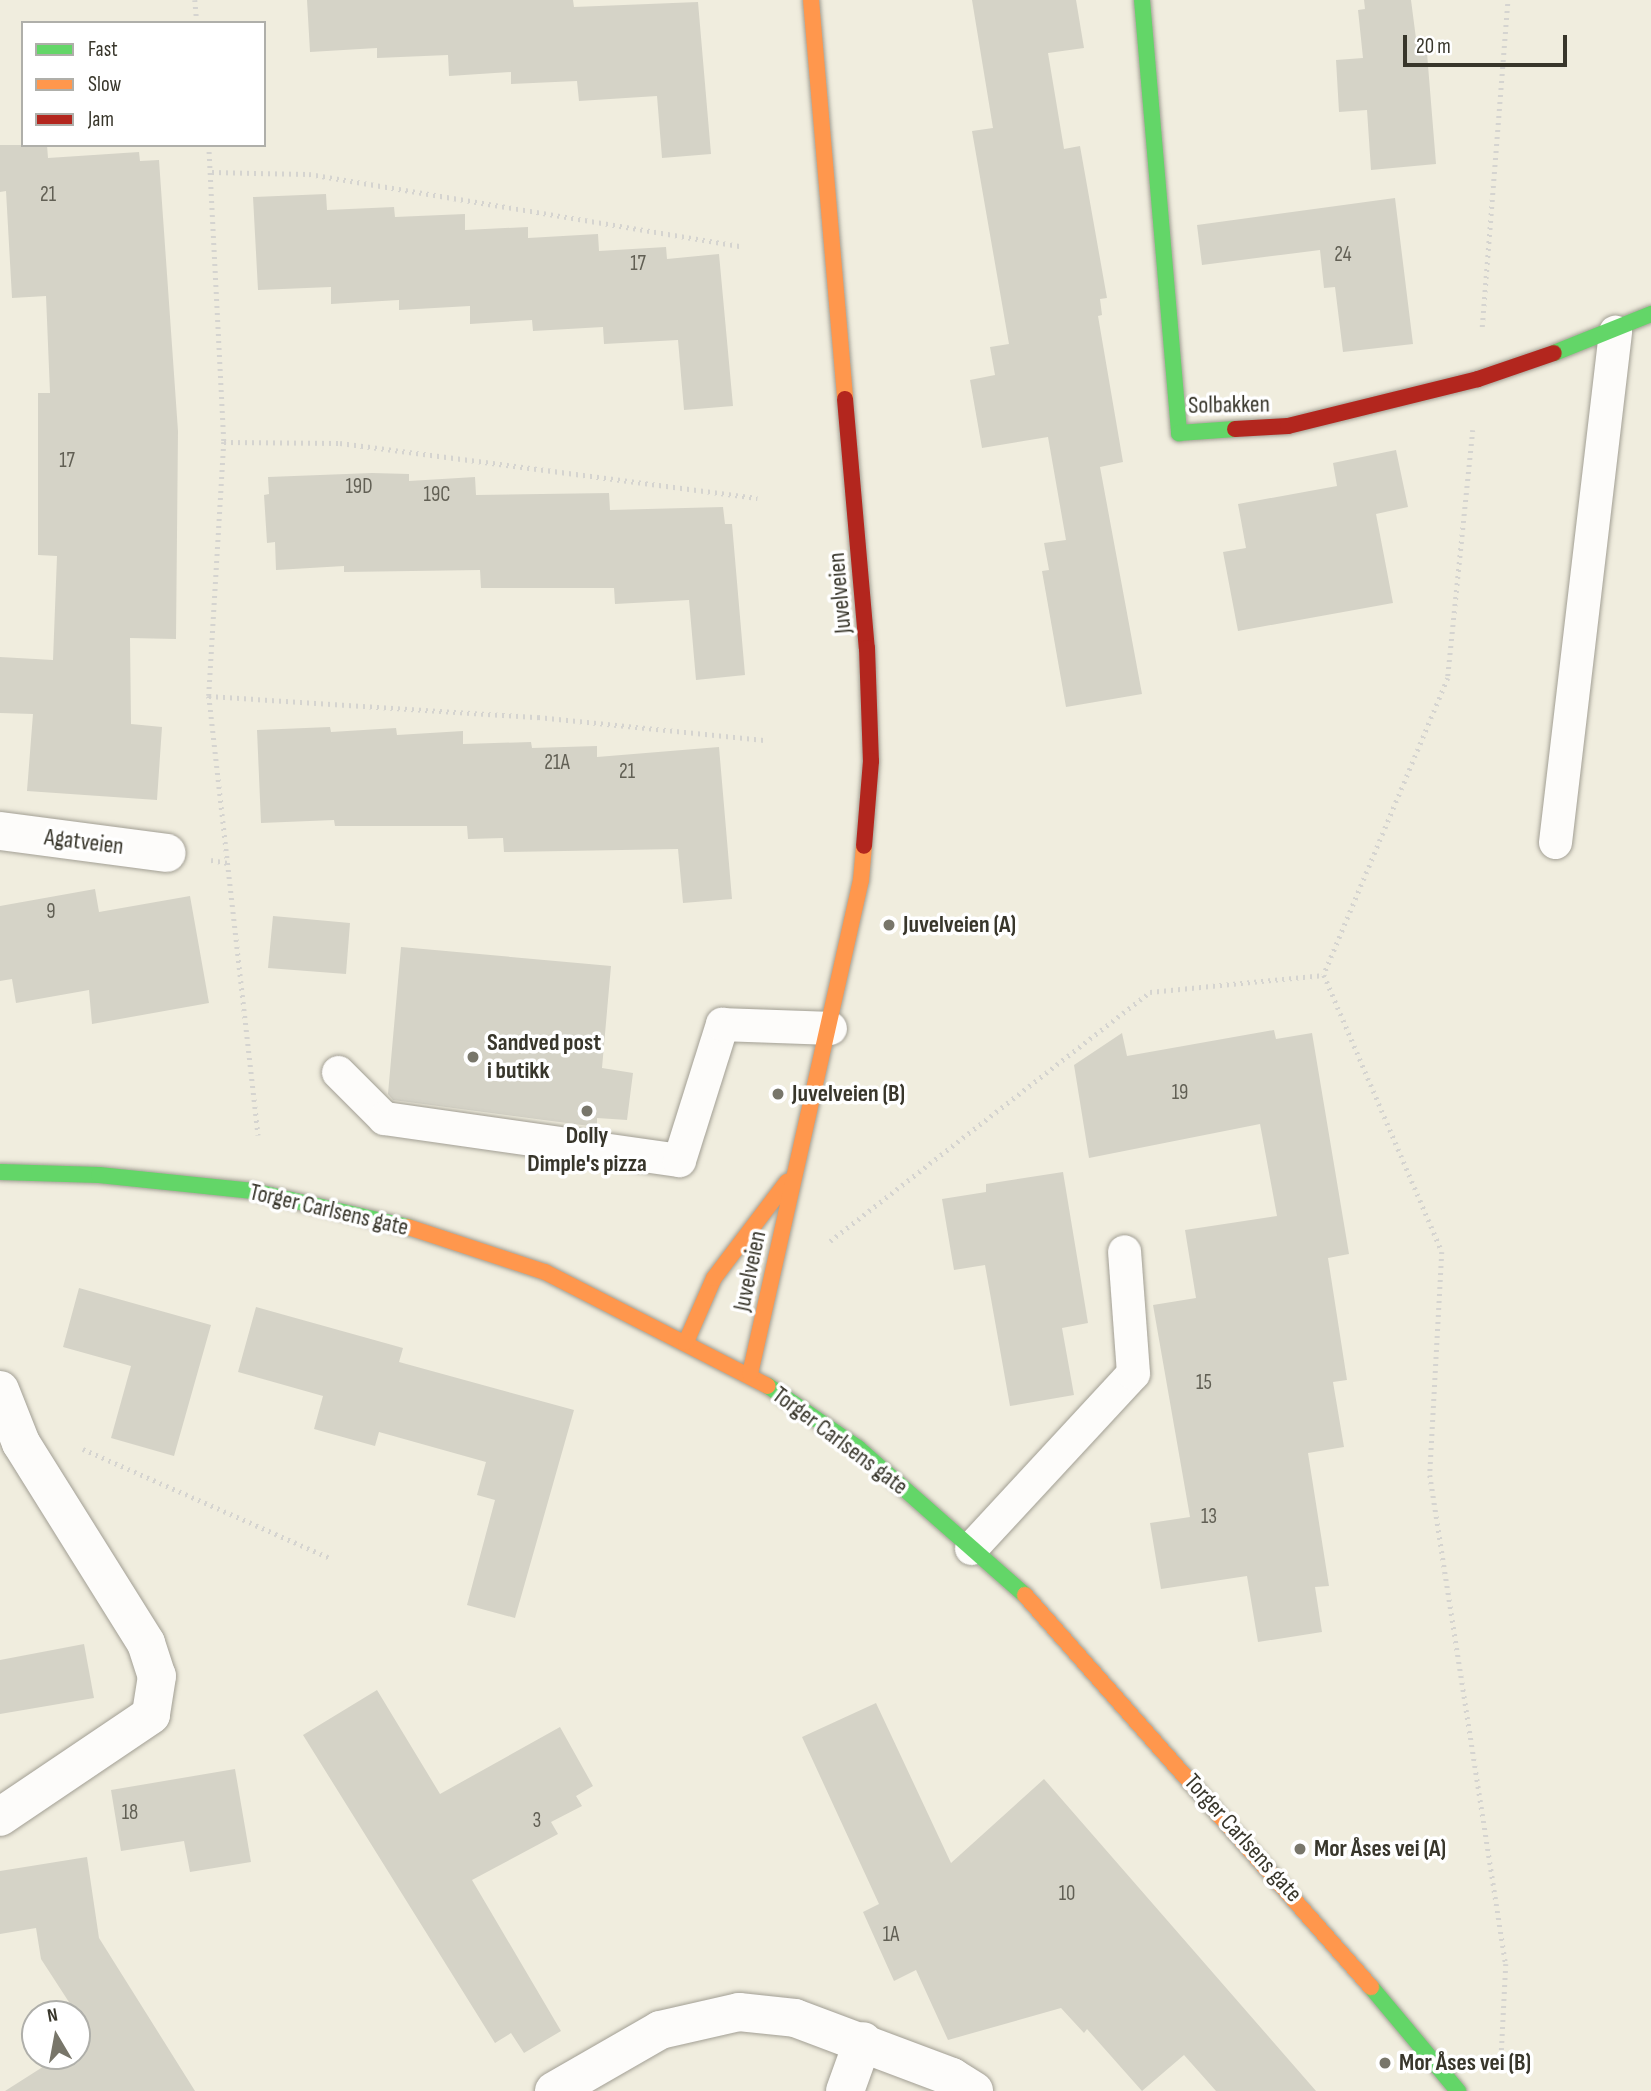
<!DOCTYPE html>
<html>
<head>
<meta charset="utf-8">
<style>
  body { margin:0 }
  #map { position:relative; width:1651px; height:2091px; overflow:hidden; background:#f0edde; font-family:"Sofia Sans Condensed",sans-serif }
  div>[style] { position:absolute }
  .building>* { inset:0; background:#d5d3c7 }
  .path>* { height:4.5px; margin-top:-2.25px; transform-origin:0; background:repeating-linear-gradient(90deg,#d5d4d0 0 2px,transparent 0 7px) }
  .roads { filter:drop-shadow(0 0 2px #a29f94) drop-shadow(0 0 2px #a29f94) }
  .lane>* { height:33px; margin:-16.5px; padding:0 16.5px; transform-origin:16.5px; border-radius:16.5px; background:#fdfcfa }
  .street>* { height:38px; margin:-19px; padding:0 19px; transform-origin:19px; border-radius:19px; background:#fdfcfa }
  .fast>* { height:16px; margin:-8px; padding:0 8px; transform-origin:8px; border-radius:8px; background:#63d668 }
  .slow>* { height:16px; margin:-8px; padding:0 8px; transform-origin:8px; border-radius:8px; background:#ff974d }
  .jam>* { height:16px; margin:-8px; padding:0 8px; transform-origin:8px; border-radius:8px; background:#b3261e }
  .dots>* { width:19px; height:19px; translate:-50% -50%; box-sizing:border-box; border:4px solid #fff; border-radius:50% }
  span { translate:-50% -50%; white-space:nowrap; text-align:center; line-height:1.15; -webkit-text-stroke:7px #fff; paint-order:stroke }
  .number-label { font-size:21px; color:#615f54 }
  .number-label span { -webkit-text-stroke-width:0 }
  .street-label { font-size:24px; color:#38362b }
  .poi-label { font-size:24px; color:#38362b; font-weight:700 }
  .left { translate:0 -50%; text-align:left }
  .legend { position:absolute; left:21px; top:21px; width:245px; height:126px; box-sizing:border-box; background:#fff; border:2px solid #afafaa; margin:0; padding:9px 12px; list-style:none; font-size:21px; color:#38362b }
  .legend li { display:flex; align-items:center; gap:14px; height:35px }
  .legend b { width:35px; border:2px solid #afafaa }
  .north { position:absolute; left:21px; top:2000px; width:70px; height:70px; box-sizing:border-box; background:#fff; border:2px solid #afafaa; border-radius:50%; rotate:350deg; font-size:19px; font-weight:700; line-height:28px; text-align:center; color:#38362b }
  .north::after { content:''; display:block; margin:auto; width:24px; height:32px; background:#78766a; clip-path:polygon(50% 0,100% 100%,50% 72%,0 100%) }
  .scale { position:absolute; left:1403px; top:35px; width:164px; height:32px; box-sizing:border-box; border:4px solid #38362b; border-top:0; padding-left:9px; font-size:21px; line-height:24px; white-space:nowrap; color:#38362b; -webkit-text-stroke:5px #fff; paint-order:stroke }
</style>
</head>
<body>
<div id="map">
  <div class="building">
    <div style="clip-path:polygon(307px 0,573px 0,574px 7px,698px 2px,711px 154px,662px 158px,657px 96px,579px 101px,577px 81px,511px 84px,511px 72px,449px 76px,448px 55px,377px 58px,377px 48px,310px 52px)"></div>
    <div style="clip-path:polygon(972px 0,1076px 0,1084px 48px,1048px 53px,1064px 149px,1080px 146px,1107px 298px,1100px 299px,1102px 315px,1098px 316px,1123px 462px,1100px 467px,1142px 694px,1066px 707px,1042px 571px,1049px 570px,1044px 543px,1066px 540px,1048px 437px,982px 448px,970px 380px,995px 375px,990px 347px,1009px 344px,972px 131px,993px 128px)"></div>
    <div style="clip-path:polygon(1364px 0,1411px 0,1418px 54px,1427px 53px,1436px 164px,1371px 170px,1367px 110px,1339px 112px,1336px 60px,1363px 58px,1358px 10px,1365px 9px)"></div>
    <div style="clip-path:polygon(0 145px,47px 145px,48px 158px,139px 152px,140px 161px,159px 160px,178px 431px,176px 639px,130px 638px,131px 724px,162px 727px,157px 800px,27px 791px,33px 714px,0 713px,0 657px,53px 660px,57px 556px,38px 555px,38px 393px,50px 393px,46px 296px,12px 298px,6px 191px,0 192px)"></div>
    <div style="clip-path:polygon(326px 194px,327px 210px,394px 207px,395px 217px,465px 214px,465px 230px,528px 227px,528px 238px,598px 234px,599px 251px,666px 247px,667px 259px,719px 254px,733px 406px,684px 410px,678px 340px,604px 344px,603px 327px,533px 331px,532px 320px,470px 324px,470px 306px,399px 310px,399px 300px,331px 304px,331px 287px,258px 290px,253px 197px)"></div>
    <div style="clip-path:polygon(1395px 198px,1413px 344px,1343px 352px,1335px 287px,1324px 288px,1320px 250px,1202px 265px,1197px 225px)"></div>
    <div style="clip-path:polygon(1396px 450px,1408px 507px,1376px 514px,1393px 603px,1238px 631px,1223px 552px,1246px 548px,1238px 504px,1337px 486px,1333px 463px)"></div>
    <div style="clip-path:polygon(372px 473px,409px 474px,409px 481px,475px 477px,476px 495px,609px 493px,610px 510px,723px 507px,725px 524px,732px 524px,745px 675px,696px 680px,689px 600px,615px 604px,614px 588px,481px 588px,480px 570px,344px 572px,344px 566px,276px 570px,275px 542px,267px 543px,264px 495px,269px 494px,268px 477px)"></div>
    <div style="clip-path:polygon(330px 727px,331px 732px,396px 728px,397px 735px,463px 731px,463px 744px,531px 742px,532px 748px,597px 746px,597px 757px,719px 747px,732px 899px,683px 903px,678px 849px,504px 852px,503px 838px,468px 839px,467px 826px,335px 826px,334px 820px,261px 823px,257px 730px)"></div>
    <div style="clip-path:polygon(95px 889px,99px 912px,190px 896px,209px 1003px,92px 1024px,89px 990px,16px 1003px,12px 979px,0 981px,0 906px)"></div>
    <div style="clip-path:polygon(273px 916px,350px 923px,346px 974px,268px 968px)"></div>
    <div style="clip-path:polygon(401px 947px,611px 966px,602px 1068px,633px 1073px,627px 1120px,597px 1118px,597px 1127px,393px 1100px,388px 1094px)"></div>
    <div style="clip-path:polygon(1274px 1030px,1276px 1039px,1312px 1033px,1349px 1254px,1328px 1258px,1347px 1380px,1333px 1382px,1344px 1447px,1308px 1453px,1329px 1586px,1315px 1587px,1322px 1632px,1258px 1642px,1247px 1576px,1161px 1589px,1150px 1523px,1190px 1517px,1153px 1305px,1196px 1298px,1185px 1230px,1277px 1216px,1260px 1124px,1089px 1158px,1074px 1065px,1122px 1033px,1127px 1056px)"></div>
    <div style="clip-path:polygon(1063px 1172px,1088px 1323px,1062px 1328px,1074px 1395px,1010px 1406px,985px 1265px,954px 1270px,942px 1199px,986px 1192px,986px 1184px)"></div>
    <div style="clip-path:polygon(79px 1288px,211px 1325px,174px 1456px,111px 1438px,131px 1366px,63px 1347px)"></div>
    <div style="clip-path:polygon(256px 1307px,403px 1348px,399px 1362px,574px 1410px,515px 1618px,467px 1605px,495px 1500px,477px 1495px,486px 1462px,379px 1432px,375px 1446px,314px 1429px,323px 1396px,238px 1372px)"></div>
    <div style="clip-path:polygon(84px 1644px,94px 1698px,0 1714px,0 1660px)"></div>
    <div style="clip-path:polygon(377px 1690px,440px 1794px,560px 1727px,593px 1786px,576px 1796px,582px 1806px,551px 1822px,558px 1834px,472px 1880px,561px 2031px,524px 2053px,511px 2033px,495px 2043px,303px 1735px)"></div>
    <div style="clip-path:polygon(876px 1703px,951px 1863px,1044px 1779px,1316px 2091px,1216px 2091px,1184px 2055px,1142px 2091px,1087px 2029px,1084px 2033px,1061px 2008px,948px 2040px,916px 1970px,894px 1981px,863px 1912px,879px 1904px,802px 1737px)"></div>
    <div style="clip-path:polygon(235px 1769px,251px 1862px,190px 1872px,184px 1841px,121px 1851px,111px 1790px)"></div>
    <div style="clip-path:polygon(87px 1857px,99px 1938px,195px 2091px,5px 2091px,60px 2056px,77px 2056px,77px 2045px,91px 2036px,41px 1959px,36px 1928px,0 1934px,0 1871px)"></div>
  </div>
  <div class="path">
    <div style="left:195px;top:0;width:23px;rotate:85deg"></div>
    <div style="left:209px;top:145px;width:297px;rotate:87.1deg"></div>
    <div style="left:224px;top:442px;width:254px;rotate:93.4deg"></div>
    <div style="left:209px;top:696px;width:442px;rotate:83.6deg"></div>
    <div style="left:212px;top:172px;width:97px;rotate:1.2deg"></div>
    <div style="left:309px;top:174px;width:438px;rotate:9.5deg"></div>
    <div style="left:1482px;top:327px;width:328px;rotate:-85.5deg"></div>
    <div style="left:1473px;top:430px;width:249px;rotate:95.8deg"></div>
    <div style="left:1448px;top:678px;width:322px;rotate:112.7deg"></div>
    <div style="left:1324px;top:975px;width:301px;rotate:66.9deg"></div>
    <div style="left:1442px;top:1252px;width:223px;rotate:93.1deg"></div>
    <div style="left:1430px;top:1475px;width:495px;rotate:81.2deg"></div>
    <div style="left:1506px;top:1964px;width:98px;rotate:92.9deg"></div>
    <div style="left:224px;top:442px;width:116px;rotate:0.5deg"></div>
    <div style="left:340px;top:443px;width:421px;rotate:7.5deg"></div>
    <div style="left:209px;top:696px;width:330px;rotate:3.7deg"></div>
    <div style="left:538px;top:717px;width:229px;rotate:5.8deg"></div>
    <div style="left:211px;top:860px;width:17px;rotate:10deg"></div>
    <div style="left:830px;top:1241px;width:405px;rotate:-37.9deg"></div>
    <div style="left:1150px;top:992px;width:175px;rotate:-5.6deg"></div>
    <div style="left:83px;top:1449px;width:272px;rotate:23.8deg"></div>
  </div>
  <div class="roads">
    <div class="lane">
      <div style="left:1555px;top:842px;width:514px;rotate:-83.29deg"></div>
      <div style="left:338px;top:1072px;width:65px;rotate:45deg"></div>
      <div style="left:384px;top:1118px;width:298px;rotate:8.1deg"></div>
      <div style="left:679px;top:1160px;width:143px;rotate:-72.5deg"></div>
      <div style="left:722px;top:1024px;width:108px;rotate:2.1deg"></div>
      <div style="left:971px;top:1548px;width:238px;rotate:-47.2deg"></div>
      <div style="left:1133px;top:1373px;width:122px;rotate:-94.2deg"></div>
    </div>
    <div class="street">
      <div style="left:0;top:831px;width:168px;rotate:7.5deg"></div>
      <div style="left:0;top:1390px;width:57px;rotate:68.4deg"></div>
      <div style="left:21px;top:1443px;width:236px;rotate:58deg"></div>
      <div style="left:146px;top:1643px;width:35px;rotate:72deg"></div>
      <div style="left:157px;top:1676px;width:39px;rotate:99deg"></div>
      <div style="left:151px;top:1715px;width:182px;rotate:146deg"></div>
      <div style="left:554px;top:2091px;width:122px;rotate:-29.9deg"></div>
      <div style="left:660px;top:2030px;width:81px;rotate:-12.8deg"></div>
      <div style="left:739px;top:2012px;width:56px;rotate:6.1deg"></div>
      <div style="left:795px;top:2018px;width:168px;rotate:20.6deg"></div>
      <div style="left:952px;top:2077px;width:26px;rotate:32deg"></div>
      <div style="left:845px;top:2091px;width:53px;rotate:-70.2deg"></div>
    </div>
    <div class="fast">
      <div style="left:1142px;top:0;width:435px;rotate:85.1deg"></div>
      <div style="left:1179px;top:433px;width:56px;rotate:-4.1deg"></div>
      <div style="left:1554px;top:353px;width:105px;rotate:-21.9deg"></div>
      <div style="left:0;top:1172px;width:99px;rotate:1.7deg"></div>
      <div style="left:99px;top:1175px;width:155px;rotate:5.9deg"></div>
      <div style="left:253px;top:1191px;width:159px;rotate:13.1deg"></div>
      <div style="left:768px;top:1386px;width:109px;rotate:34.6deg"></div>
      <div style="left:858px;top:1448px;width:222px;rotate:41.4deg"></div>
      <div style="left:1371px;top:1987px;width:136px;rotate:50.1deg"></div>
    </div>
    <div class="slow">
      <div style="left:811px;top:0;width:400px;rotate:85.1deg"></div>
      <div style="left:408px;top:1227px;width:144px;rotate:18.2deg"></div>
      <div style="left:545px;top:1272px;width:250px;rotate:27.1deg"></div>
      <div style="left:686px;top:1342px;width:70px;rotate:-66.4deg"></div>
      <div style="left:714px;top:1278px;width:121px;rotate:-52.8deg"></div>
      <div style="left:750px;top:1374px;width:506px;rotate:-77.34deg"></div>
      <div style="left:861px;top:880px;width:34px;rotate:-85deg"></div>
      <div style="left:1025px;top:1595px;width:523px;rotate:48.57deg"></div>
    </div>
    <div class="jam">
      <div style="left:845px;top:399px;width:250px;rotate:85deg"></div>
      <div style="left:867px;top:648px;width:113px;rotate:88deg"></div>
      <div style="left:871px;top:761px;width:85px;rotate:94.7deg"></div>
      <div style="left:1235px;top:429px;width:53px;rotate:-3.2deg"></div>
      <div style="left:1288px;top:426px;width:196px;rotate:-13.9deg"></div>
      <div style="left:1478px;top:379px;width:80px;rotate:-18.9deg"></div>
    </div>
  </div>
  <div class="dots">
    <div style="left:889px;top:925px;background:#78766a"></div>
    <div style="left:473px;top:1057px;background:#78766a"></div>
    <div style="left:778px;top:1094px;background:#78766a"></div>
    <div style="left:587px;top:1111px;background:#78766a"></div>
    <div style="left:1300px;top:1849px;background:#78766a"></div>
    <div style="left:1385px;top:2063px;background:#78766a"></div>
  </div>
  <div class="number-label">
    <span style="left:48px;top:195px">21</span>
    <span style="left:1343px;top:255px">24</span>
    <span style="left:638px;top:264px">17</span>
    <span style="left:67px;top:461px">17</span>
    <span style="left:359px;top:487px">19D</span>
    <span style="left:437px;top:495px">19C</span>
    <span style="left:557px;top:763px">21A</span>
    <span style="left:627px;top:772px">21</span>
    <span style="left:51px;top:912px">9</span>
    <span style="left:1180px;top:1093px">19</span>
    <span style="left:1204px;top:1383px">15</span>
    <span style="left:1209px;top:1517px">13</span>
    <span style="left:130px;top:1813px">18</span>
    <span style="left:537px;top:1821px">3</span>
    <span style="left:1067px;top:1894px">10</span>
    <span style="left:891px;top:1935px">1A</span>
  </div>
  <div class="street-label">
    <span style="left:1229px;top:405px;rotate:-1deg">Solbakken</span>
    <span style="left:840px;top:593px;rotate:-95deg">Juvelveien</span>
    <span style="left:84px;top:842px;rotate:7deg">Agatveien</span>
    <span style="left:329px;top:1210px;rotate:13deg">Torger Carlsens gate</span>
    <span style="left:750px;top:1271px;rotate:-78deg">Juvelveien</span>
    <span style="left:840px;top:1441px;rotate:37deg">Torger Carlsens gate</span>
    <span style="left:1243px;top:1838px;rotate:48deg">Torger Carlsens gate</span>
  </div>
  <div class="poi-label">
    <span class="left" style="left:903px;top:925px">Juvelveien (A)</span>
    <span class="left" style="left:487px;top:1057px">Sandved post<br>i butikk</span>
    <span class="left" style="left:792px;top:1094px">Juvelveien (B)</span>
    <span style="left:587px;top:1150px">Dolly<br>Dimple's pizza</span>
    <span class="left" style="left:1314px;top:1849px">Mor Åses vei (A)</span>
    <span class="left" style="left:1399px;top:2063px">Mor Åses vei (B)</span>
  </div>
  <ul class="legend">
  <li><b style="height:9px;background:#63d668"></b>Fast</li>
  <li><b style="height:9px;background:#ff974d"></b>Slow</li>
  <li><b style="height:9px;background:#b3261e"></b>Jam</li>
  </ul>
  <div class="north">N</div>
  <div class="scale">20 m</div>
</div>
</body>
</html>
